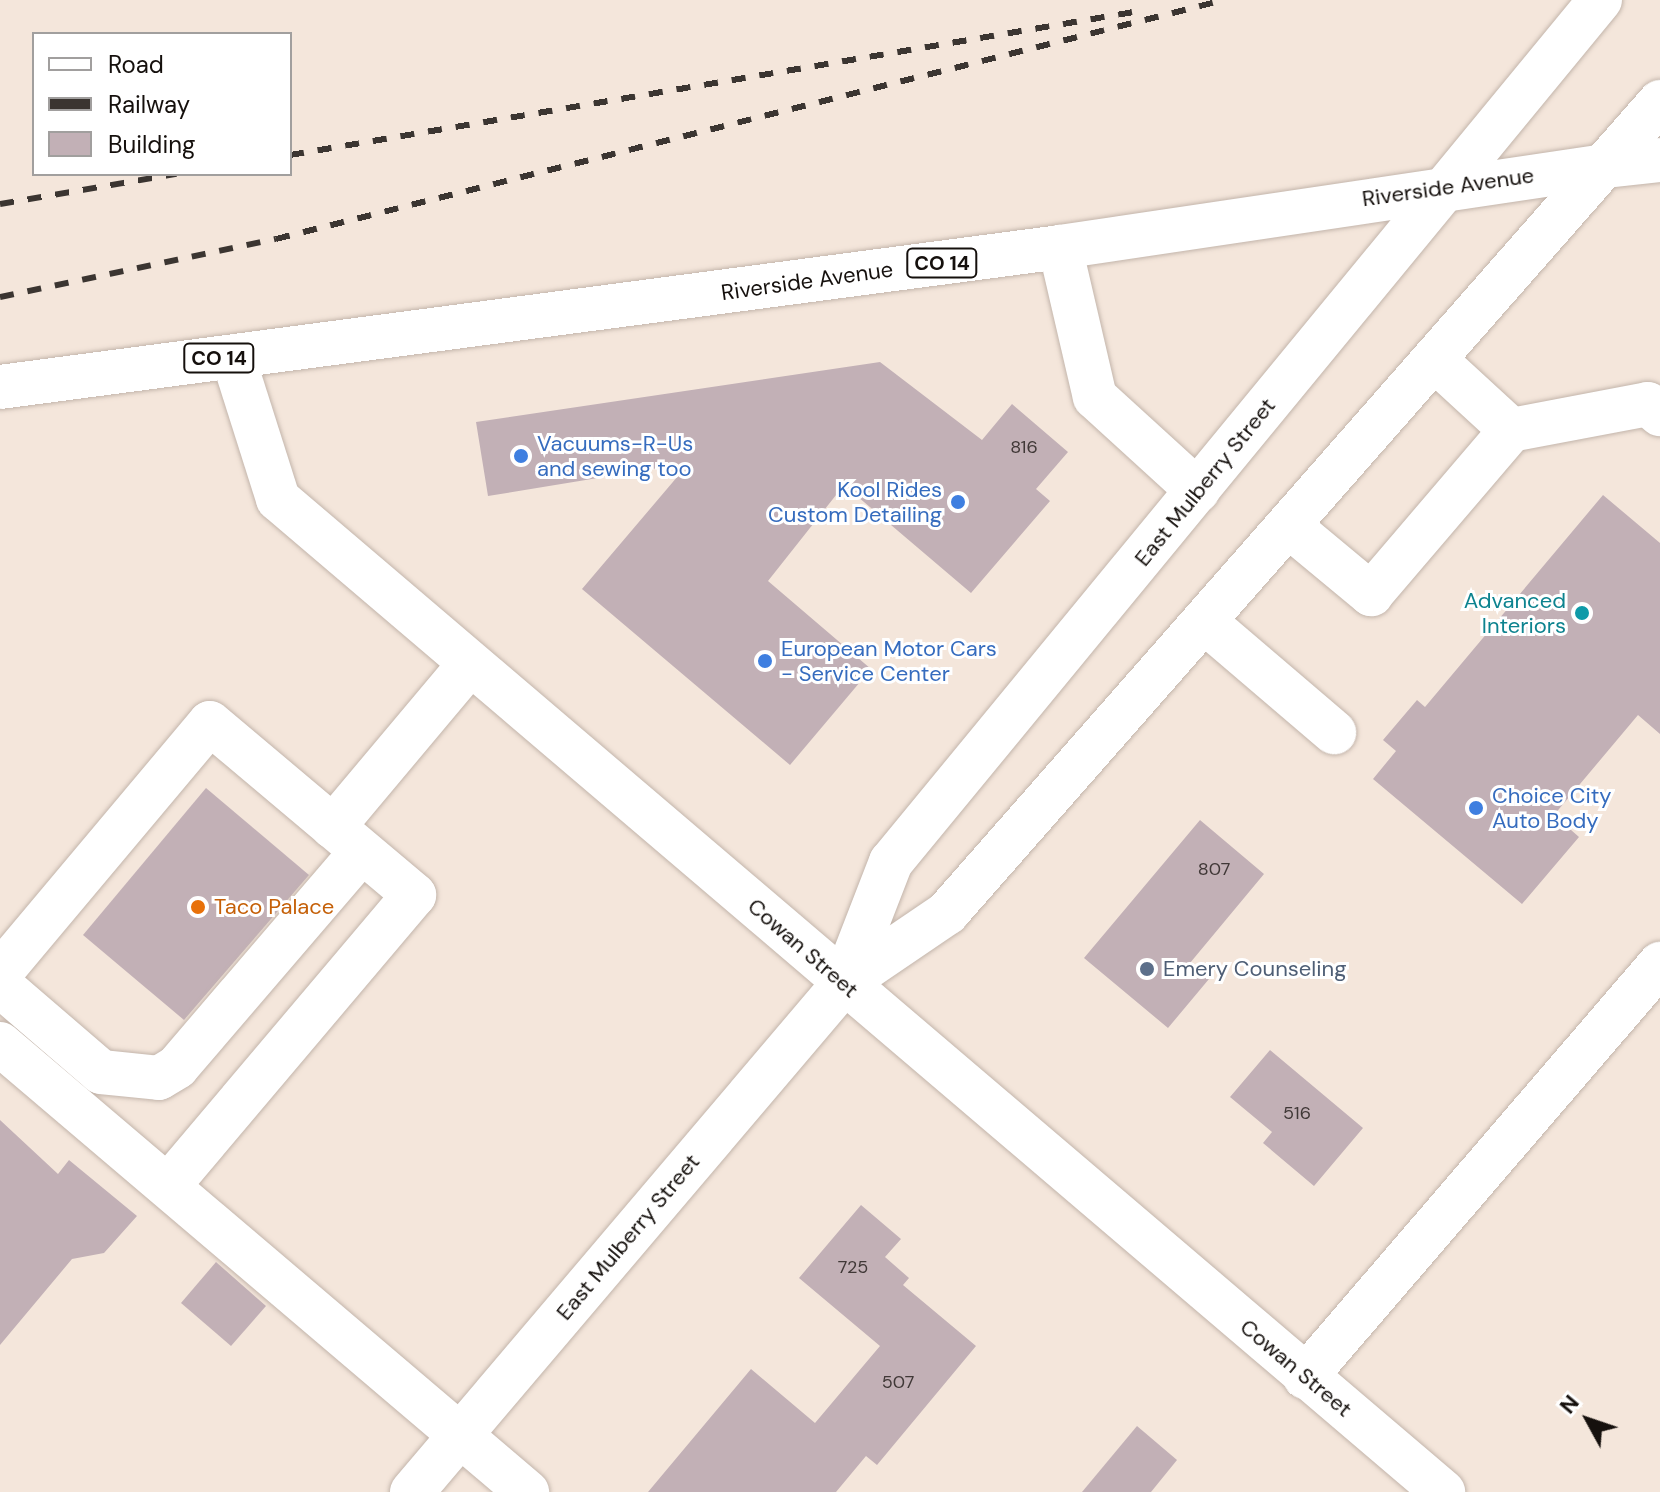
<!DOCTYPE html>
<html>
<head>
<meta charset="utf-8">
<style>
  body { margin:0 }
  #map { position:relative; width:1660px; height:1492px; overflow:hidden; background:#f4e6db; font-family:"DM Sans",sans-serif }
  div>[style] { position:absolute }
  .building>* { inset:0; background:#c2b0b6 }
  .roads { filter:drop-shadow(0 0 2px #c3b5ab) drop-shadow(0 0 2px #c3b5ab) }
  .minor>* { height:44px; margin:-22px; padding:0 22px; transform-origin:22px; border-radius:22px; background:#fff }
  .major>* { height:44px; margin:-22px; padding:0 22px; transform-origin:22px; border-radius:22px; background:#fff }
  .highway>* { height:44px; margin:-22px; padding:0 22px; transform-origin:22px; border-radius:22px; background:#fff }
  .rail>* { height:6px; margin-top:-3px; transform-origin:0; background:repeating-linear-gradient(90deg,#3b3531 0 14px,transparent 0 28px) }
  .dots>* { width:22px; height:22px; translate:-50% -50%; box-sizing:border-box; border:4px solid #fff; border-radius:50% }
  span { translate:-50% -50%; white-space:nowrap; text-align:center; line-height:1.15; -webkit-text-stroke:6px #fff; paint-order:stroke }
  .number-label { font-size:18px; color:#403837 }
  .number-label span { -webkit-text-stroke-width:0 }
  .shield-label span { padding:2px 6px; background:#fff; border:2px solid; border-radius:6px; -webkit-text-stroke-width:0 }
  .shield-label { font-size:20px; color:#15100d; font-weight:700 }
  .street-label { font-size:22px; color:#15100d }
  .shop-label { font-size:22px; color:#366cbe }
  .left { translate:0 -50%; text-align:left }
  .right { translate:-100% -50%; text-align:right }
  .culture-label { font-size:22px; color:#0d838f }
  .food-label { font-size:22px; color:#c56008 }
  .service-label { font-size:22px; color:#4e5e75 }
  .legend { position:absolute; left:32px; top:32px; width:260px; height:144px; box-sizing:border-box; background:#fff; border:2px solid #a19f9e; margin:0; padding:10px 14px; list-style:none; font-size:24px; color:#15100d }
  .legend li { display:flex; align-items:center; gap:16px; height:40px }
  .legend b { width:40px; border:2px solid #a19f9e }
  .north { position:absolute; left:1548px; top:1380px; width:80px; height:80px; -webkit-text-stroke:6px #fff; paint-order:stroke; rotate:310deg; font-size:22px; font-weight:700; line-height:32px; text-align:center; color:#15100d }
  .north::after { content:''; display:block; margin:auto; width:28px; height:36px; background:#15100d; clip-path:polygon(50% 0,100% 100%,50% 72%,0 100%) }
</style>
</head>
<body>
<div id="map">
  <div class="building">
    <div style="clip-path:polygon(880px 362px,982px 440px,1012px 404px,1068px 452px,1036px 489px,1050px 501px,971px 593px,844px 485px,768px 581px,871px 669px,790px 765px,582px 589px,689px 463px,488px 496px,476px 422px)"></div>
    <div style="clip-path:polygon(1603px 495px,1660px 543px,1660px 734px,1638px 715px,1554px 815px,1579px 837px,1522px 904px,1373px 779px,1396px 751px,1383px 740px,1417px 700px,1425px 707px)"></div>
    <div style="clip-path:polygon(206px 788px,309px 875px,184px 1020px,83px 935px)"></div>
    <div style="clip-path:polygon(1200px 820px,1264px 874px,1190px 963px,1209px 979px,1168px 1028px,1084px 958px)"></div>
    <div style="clip-path:polygon(1270px 1050px,1363px 1128px,1314px 1186px,1263px 1143px,1272px 1132px,1230px 1097px)"></div>
    <div style="clip-path:polygon(0 1120px,58px 1174px,69px 1160px,137px 1216px,104px 1253px,72px 1259px,0 1345px)"></div>
    <div style="clip-path:polygon(861px 1205px,901px 1239px,885px 1257px,909px 1278px,903px 1285px,976px 1346px,877px 1465px,866px 1456px,836px 1492px,648px 1492px,751px 1369px,815px 1423px,880px 1346px,799px 1278px)"></div>
    <div style="clip-path:polygon(216px 1262px,266px 1306px,231px 1346px,181px 1303px)"></div>
    <div style="clip-path:polygon(1137px 1426px,1177px 1460px,1151px 1492px,1082px 1492px)"></div>
  </div>
  <div class="roads">
    <div class="minor">
      <div style="left:1060px;top:247px;width:154px;rotate:76.9deg"></div>
      <div style="left:1095px;top:397px;width:139px;rotate:42.4deg"></div>
      <div style="left:233px;top:357px;width:149px;rotate:72.4deg"></div>
      <div style="left:278px;top:499px;width:1531px;rotate:40.44deg"></div>
      <div style="left:1436px;top:361px;width:102px;rotate:42.6deg"></div>
      <div style="left:1289px;top:526px;width:107px;rotate:39.7deg"></div>
      <div style="left:1371px;top:594px;width:216px;rotate:-49.5deg"></div>
      <div style="left:1511px;top:430px;width:139px;rotate:-10.7deg"></div>
      <div style="left:1648px;top:404px;width:16px;rotate:40deg"></div>
      <div style="left:1205px;top:622px;width:170px;rotate:40.5deg"></div>
      <div style="left:333px;top:827px;width:213px;rotate:-50deg"></div>
      <div style="left:0;top:973px;width:326px;rotate:-50deg"></div>
      <div style="left:210px;top:723px;width:267px;rotate:40.1deg"></div>
      <div style="left:414px;top:895px;width:381px;rotate:130.2deg"></div>
      <div style="left:0;top:985px;width:133px;rotate:40.7deg"></div>
      <div style="left:101px;top:1072px;width:58px;rotate:5.9deg"></div>
      <div style="left:159px;top:1078px;width:21px;rotate:-31deg"></div>
      <div style="left:177px;top:1067px;width:283px;rotate:-49.4deg"></div>
      <div style="left:0;top:1044px;width:692px;rotate:40.37deg"></div>
      <div style="left:1305px;top:1377px;width:545px;rotate:-49.32deg"></div>
    </div>
    <div class="major">
      <div style="left:1605px;top:166px;width:55px;rotate:-6.2deg"></div>
    </div>
    <div class="highway">
      <div style="left:0;top:387px;width:1069px;rotate:-7.52deg"></div>
      <div style="left:1060px;top:247px;width:551px;rotate:-8.45deg"></div>
      <div style="left:844px;top:983px;width:130px;rotate:-68.8deg"></div>
      <div style="left:891px;top:862px;width:1116px;rotate:-50.56deg"></div>
      <div style="left:412px;top:1492px;width:668px;rotate:-49.68deg"></div>
      <div style="left:844px;top:983px;width:125px;rotate:-34.2deg"></div>
      <div style="left:947px;top:913px;width:1080px;rotate:-48.68deg"></div>
    </div>
  </div>
  <div class="rail">
    <div style="left:290px;top:155px;width:856px;rotate:-9.62deg"></div>
    <div style="left:0;top:204px;width:179px;rotate:-9.7deg"></div>
    <div style="left:0;top:297px;width:282px;rotate:-11.9deg"></div>
    <div style="left:276px;top:239px;width:978px;rotate:-14.15deg"></div>
  </div>
  <div class="dots">
    <div style="left:521px;top:456px;background:#3f7fe0"></div>
    <div style="left:958px;top:502px;background:#3f7fe0"></div>
    <div style="left:1582px;top:613px;background:#0f9aa8"></div>
    <div style="left:765px;top:661px;background:#3f7fe0"></div>
    <div style="left:1476px;top:808px;background:#3f7fe0"></div>
    <div style="left:198px;top:907px;background:#e8710a"></div>
    <div style="left:1147px;top:969px;background:#5c6f8a"></div>
  </div>
  <div class="number-label">
    <span style="left:1024px;top:447px">816</span>
    <span style="left:1214px;top:869px">807</span>
    <span style="left:1297px;top:1113px">516</span>
    <span style="left:853px;top:1267px">725</span>
    <span style="left:898px;top:1382px">507</span>
  </div>
  <div class="shield-label">
    <span style="left:942px;top:263px">CO 14</span>
    <span style="left:219px;top:358px">CO 14</span>
  </div>
  <div class="street-label">
    <span style="left:1448px;top:187px;rotate:-8deg">Riverside Avenue</span>
    <span style="left:807px;top:281px;rotate:-8deg">Riverside Avenue</span>
    <span style="left:1205px;top:482px;rotate:-51deg">East Mulberry Street</span>
    <span style="left:803px;top:948px;rotate:41deg">Cowan Street</span>
    <span style="left:628px;top:1237px;rotate:-50deg">East Mulberry Street</span>
    <span style="left:1296px;top:1368px;rotate:40deg">Cowan Street</span>
  </div>
  <div class="shop-label">
    <span class="left" style="left:537px;top:456px">Vacuums-R-Us<br>and sewing too</span>
    <span class="right" style="left:942px;top:502px">Kool Rides<br>Custom Detailing</span>
    <span class="left" style="left:781px;top:661px">European Motor Cars<br>- Service Center</span>
    <span class="left" style="left:1492px;top:808px">Choice City<br>Auto Body</span>
  </div>
  <div class="culture-label">
    <span class="right" style="left:1566px;top:613px">Advanced<br>Interiors</span>
  </div>
  <div class="food-label">
    <span class="left" style="left:214px;top:907px">Taco Palace</span>
  </div>
  <div class="service-label">
    <span class="left" style="left:1163px;top:969px">Emery Counseling</span>
  </div>
  <ul class="legend">
  <li><b style="height:10px;background:#fff"></b>Road</li>
  <li><b style="height:10px;background:#3b3531"></b>Railway</li>
  <li><b style="height:22px;background:#c2b0b6"></b>Building</li>
  </ul>
  <div class="north">N</div>
</div>
</body>
</html>
